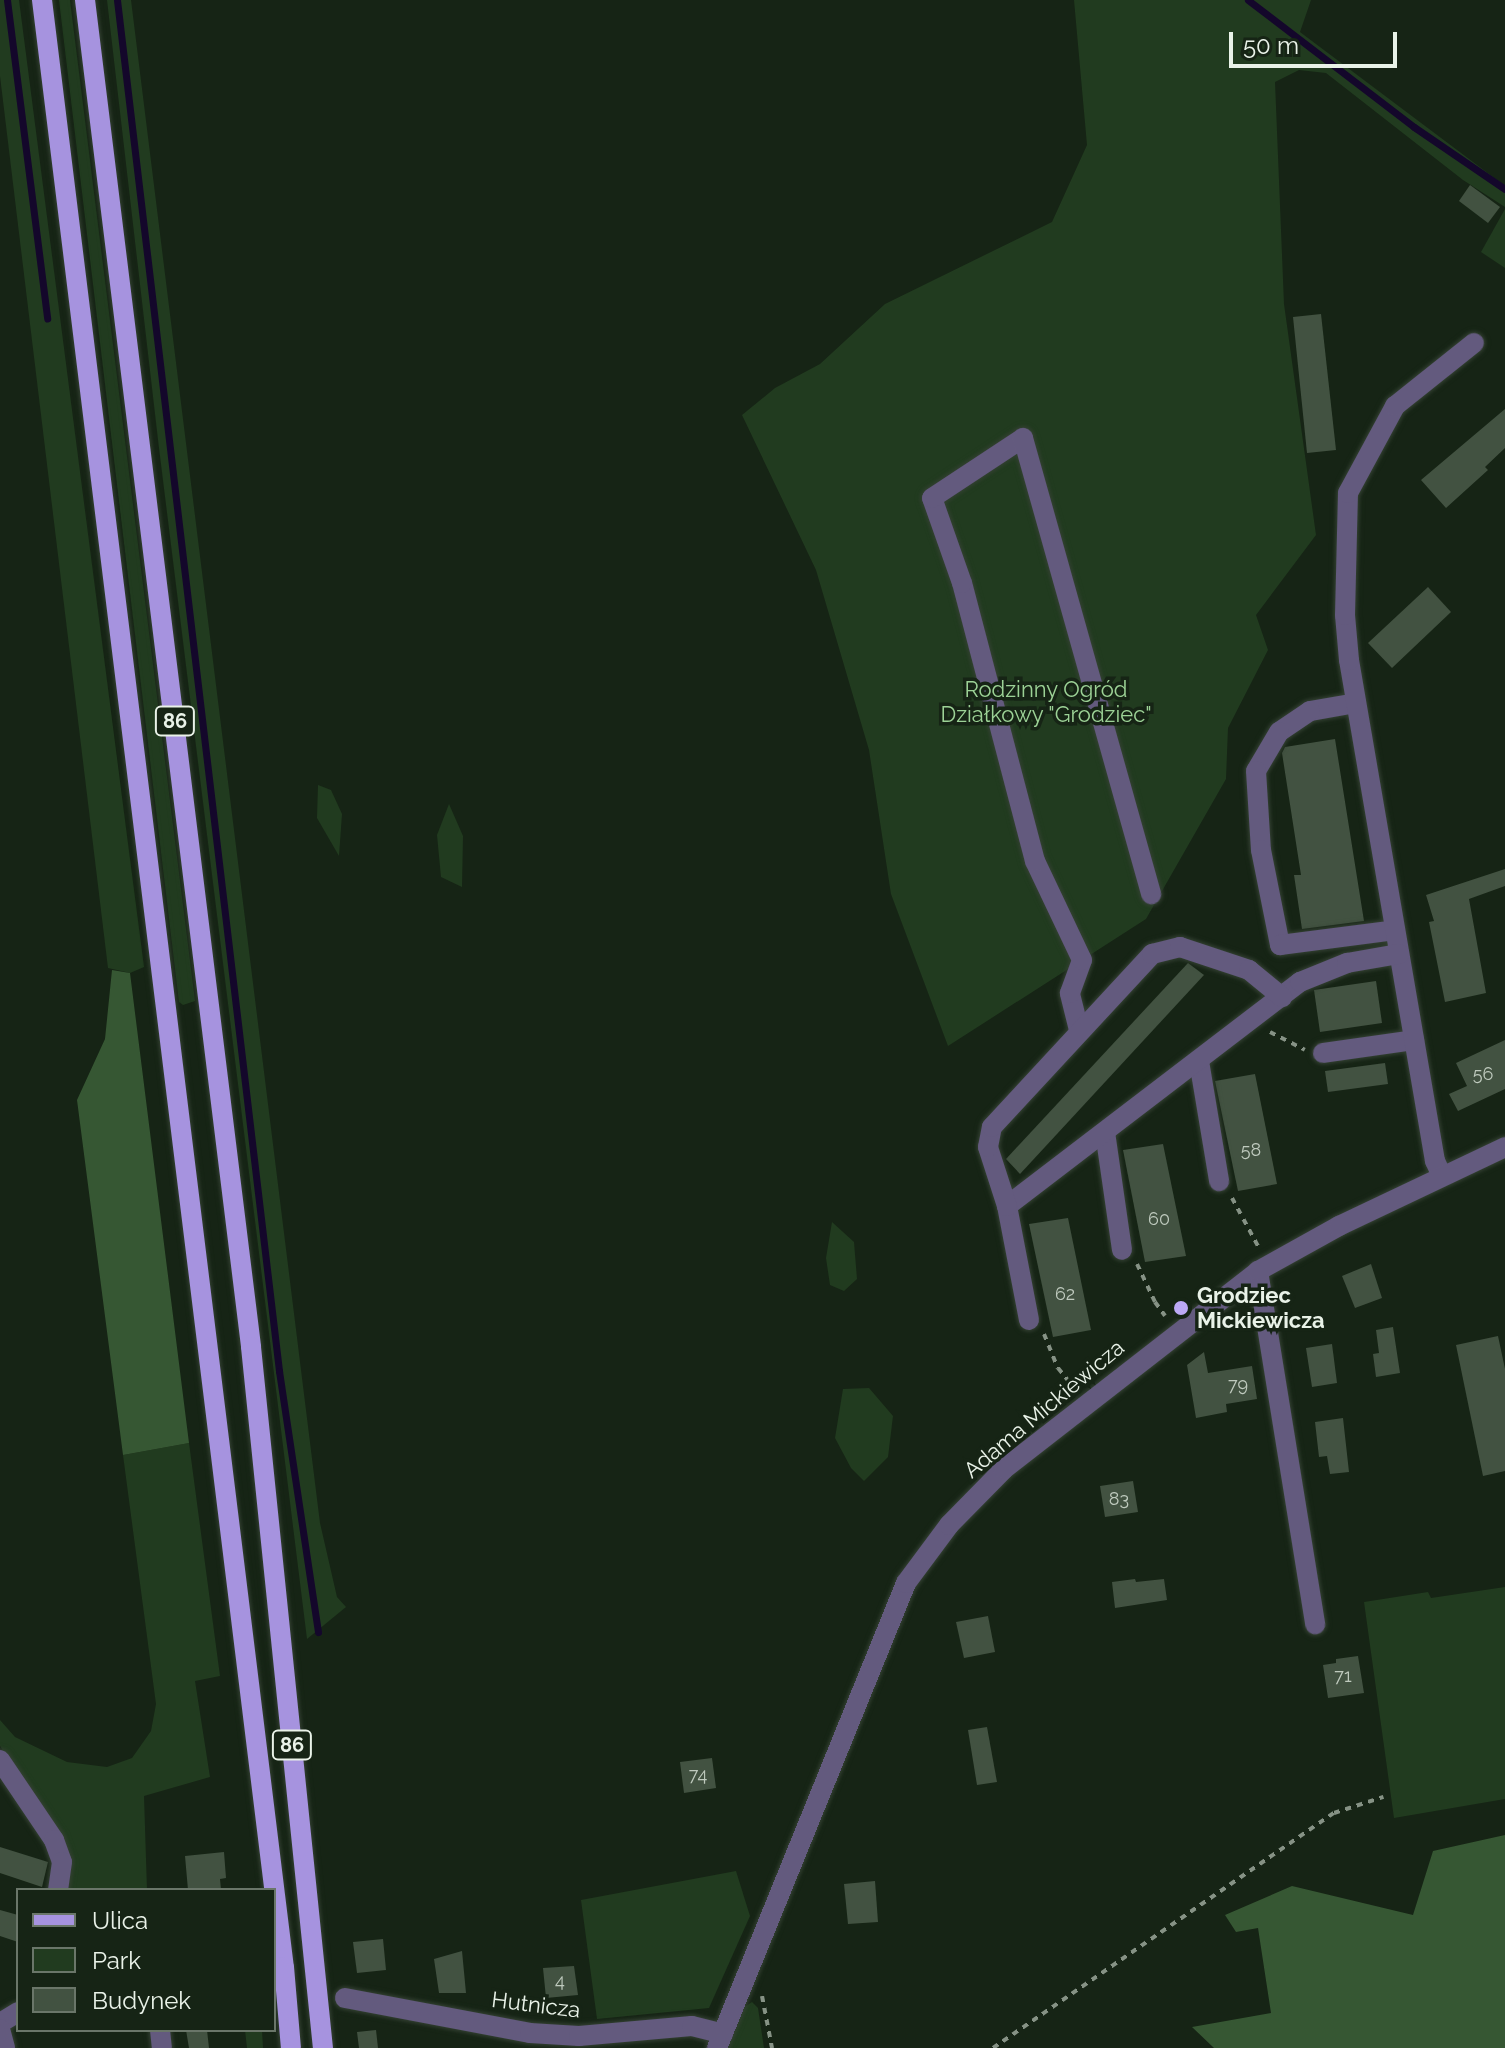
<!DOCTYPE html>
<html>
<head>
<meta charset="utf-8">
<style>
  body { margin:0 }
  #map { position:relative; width:1505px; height:2048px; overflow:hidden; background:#162415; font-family:Raleway,sans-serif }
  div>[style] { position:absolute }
  .green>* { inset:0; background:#213b1f }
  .forest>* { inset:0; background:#365733 }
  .stream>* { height:7px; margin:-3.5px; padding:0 3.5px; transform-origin:3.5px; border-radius:3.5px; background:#14072b }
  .building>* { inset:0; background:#425241 }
  .path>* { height:4px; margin-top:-2px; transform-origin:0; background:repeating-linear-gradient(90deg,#869285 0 6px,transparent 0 12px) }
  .roads { filter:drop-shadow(0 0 2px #344133) drop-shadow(0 0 2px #344133) }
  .minor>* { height:20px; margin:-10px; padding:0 10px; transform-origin:10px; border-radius:10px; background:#635a7e }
  .major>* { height:20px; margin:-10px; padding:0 10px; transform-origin:10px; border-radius:10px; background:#a693df }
  .dots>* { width:22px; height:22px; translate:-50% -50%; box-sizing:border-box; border:4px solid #162415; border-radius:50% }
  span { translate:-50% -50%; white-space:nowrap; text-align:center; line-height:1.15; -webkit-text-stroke:7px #162415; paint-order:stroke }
  .number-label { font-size:18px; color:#bfcabe }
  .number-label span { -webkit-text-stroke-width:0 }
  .shield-label span { padding:2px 6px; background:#162415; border:2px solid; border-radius:6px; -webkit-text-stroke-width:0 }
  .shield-label { font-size:20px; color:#e9f2e8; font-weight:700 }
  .park-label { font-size:22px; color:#9cd296 }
  .poi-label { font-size:22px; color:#e9f2e8; font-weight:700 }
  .left { translate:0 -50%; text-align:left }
  .street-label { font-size:22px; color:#e9f2e8 }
  .legend { position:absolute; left:16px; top:1888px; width:260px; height:144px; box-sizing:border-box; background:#162415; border:2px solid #6a7669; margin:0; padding:10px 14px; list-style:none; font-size:24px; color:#e9f2e8 }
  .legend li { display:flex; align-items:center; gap:16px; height:40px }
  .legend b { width:40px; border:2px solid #6a7669 }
  .scale { position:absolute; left:1229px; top:32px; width:168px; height:36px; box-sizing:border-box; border:4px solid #e9f2e8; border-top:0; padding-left:10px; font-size:24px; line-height:28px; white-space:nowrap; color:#e9f2e8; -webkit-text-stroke:6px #162415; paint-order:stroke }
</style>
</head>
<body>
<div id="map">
  <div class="green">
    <div style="clip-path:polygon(0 0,19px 0,144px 967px,130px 973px,108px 968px,0 76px)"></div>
    <div style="clip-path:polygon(59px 0,70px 0,195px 1001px,183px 1005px,179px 1002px)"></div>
    <div style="clip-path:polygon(107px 0,131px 0,320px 1523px,337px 1597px,346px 1607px,307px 1639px,159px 448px)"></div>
    <div style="clip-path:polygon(1074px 0,1311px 0,1300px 32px,1505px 186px,1505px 207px,1463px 180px,1326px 73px,1299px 70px,1275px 82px,1284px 304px,1316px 535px,1256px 615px,1268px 650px,1228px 728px,1226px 779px,1146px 919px,948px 1046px,891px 894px,869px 750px,816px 570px,742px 415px,775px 388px,820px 364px,885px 304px,1052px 222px,1087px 145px)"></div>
    <div style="clip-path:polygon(1505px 209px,1505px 268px,1481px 252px)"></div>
    <div style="clip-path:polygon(318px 785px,331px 790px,342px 814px,339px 856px,317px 818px)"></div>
    <div style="clip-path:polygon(449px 804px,463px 836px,462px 887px,441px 877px,437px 835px)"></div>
    <div style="clip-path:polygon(832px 1222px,854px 1242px,857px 1279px,844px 1291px,830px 1285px,826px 1258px)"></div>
    <div style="clip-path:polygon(869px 1388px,893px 1416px,888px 1457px,864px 1481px,851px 1468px,835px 1438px,843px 1389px)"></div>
    <div style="clip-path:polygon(189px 1443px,220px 1676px,195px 1681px,210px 1777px,144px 1796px,147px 1890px,65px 1890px,71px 1871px,67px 1849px,0 1746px,0 1720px,15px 1737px,67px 1762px,107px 1767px,132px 1758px,151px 1731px,156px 1704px,123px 1455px)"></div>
    <div style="clip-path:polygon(1505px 1587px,1505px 1799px,1394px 1818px,1364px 1602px,1428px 1592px,1431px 1598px)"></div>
    <div style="clip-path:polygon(736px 1871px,750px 1916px,709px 2008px,597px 2019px,581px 1900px)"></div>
    <div style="clip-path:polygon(752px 2002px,758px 2008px,764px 2048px,727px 2048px,743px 2008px)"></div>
    <div style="clip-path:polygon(245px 2030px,262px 2030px,263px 2048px,247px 2048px)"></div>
  </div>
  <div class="forest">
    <div style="clip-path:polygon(112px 970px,130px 973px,189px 1443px,123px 1455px,77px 1100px,105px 1039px)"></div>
    <div style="clip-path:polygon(1505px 1835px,1505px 2048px,1214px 2048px,1192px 2027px,1271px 2013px,1258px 1928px,1236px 1932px,1225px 1915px,1292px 1886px,1413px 1915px,1433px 1851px)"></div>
  </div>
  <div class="stream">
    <div style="left:7px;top:0;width:321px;rotate:82.8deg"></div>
    <div style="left:117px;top:0;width:1381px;rotate:83.26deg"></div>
    <div style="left:279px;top:1371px;width:264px;rotate:81.5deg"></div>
    <div style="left:1248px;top:0;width:209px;rotate:37.4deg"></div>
    <div style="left:1414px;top:127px;width:110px;rotate:34.3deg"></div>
  </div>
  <div class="building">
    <div style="clip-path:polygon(1470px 185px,1500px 207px,1488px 223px,1459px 201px)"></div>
    <div style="clip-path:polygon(1321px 314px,1336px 450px,1307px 453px,1293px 317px)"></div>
    <div style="clip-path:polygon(1505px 409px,1505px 448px,1485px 467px,1488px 470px,1446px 508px,1421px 480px)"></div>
    <div style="clip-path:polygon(1428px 587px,1451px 612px,1392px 668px,1368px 643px)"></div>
    <div style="clip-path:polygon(1335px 739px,1364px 921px,1302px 929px,1294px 875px,1301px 875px,1282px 753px,1285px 747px)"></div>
    <div style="clip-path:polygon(1505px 869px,1505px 886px,1469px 899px,1486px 993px,1445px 1002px,1429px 922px,1434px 921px,1426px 895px)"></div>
    <div style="clip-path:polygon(1188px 963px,1204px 975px,1020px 1174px,1006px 1159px)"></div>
    <div style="clip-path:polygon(1376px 981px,1382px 1023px,1320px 1032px,1314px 990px)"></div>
    <div style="clip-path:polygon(1505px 1040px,1505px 1089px,1458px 1111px,1449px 1094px,1467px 1086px,1456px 1063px)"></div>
    <div style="clip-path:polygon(1385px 1063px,1388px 1084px,1328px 1092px,1325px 1071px)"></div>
    <div style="clip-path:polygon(1255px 1074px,1277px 1184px,1238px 1191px,1215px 1081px)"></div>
    <div style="clip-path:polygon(1163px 1144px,1186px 1256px,1145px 1262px,1123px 1150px)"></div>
    <div style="clip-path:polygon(1068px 1218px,1091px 1330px,1053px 1337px,1029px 1224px)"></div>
    <div style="clip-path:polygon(1371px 1264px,1382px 1298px,1355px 1308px,1342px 1276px)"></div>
    <div style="clip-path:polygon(1393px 1327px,1400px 1373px,1376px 1377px,1373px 1354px,1379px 1353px,1376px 1330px)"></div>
    <div style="clip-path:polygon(1498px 1336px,1505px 1369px,1505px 1471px,1483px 1476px,1456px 1345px)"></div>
    <div style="clip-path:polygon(1332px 1344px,1337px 1383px,1312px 1387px,1306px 1348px)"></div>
    <div style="clip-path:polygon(1204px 1352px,1208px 1373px,1252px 1366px,1257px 1399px,1226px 1404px,1227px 1412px,1196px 1418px,1187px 1365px)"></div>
    <div style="clip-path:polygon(1343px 1418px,1349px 1472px,1330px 1474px,1327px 1456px,1319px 1457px,1315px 1422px)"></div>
    <div style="clip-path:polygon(1133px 1481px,1138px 1512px,1105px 1517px,1100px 1486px)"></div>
    <div style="clip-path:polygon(1135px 1579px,1136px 1582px,1164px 1579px,1167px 1600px,1115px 1608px,1112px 1582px)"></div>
    <div style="clip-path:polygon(988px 1616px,995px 1652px,964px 1658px,956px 1622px)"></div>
    <div style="clip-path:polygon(1358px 1656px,1364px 1693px,1328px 1698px,1323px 1665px,1336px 1663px,1336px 1659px)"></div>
    <div style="clip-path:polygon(987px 1727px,997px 1782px,977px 1785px,968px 1730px)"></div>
    <div style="clip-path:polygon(712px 1758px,716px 1788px,684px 1793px,680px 1762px)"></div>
    <div style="clip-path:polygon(0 1847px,48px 1862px,42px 1887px,0 1873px)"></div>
    <div style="clip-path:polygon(224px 1852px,226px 1878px,220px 1879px,221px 1890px,188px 1890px,185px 1856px)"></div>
    <div style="clip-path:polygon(875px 1881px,878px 1922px,848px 1924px,844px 1884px)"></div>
    <div style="clip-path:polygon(0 1910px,18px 1915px,18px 1942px,0 1936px)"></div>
    <div style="clip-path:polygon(383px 1939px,386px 1970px,357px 1973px,353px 1942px)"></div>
    <div style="clip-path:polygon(462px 1951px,466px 1993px,439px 1993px,434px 1959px)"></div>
    <div style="clip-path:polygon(574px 1966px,578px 1995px,546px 1998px,543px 1968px)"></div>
    <div style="clip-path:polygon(186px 2030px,207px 2030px,209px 2048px,189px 2048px)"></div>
    <div style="clip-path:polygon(376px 2030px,378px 2048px,359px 2048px,357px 2032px)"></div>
  </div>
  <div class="path">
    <div style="left:1270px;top:1032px;width:39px;rotate:27deg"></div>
    <div style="left:1232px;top:1198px;width:55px;rotate:61.6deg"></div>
    <div style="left:1137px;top:1264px;width:42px;rotate:64.7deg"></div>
    <div style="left:1155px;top:1302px;width:17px;rotate:54deg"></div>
    <div style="left:1044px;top:1334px;width:37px;rotate:68deg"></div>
    <div style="left:1058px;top:1368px;width:26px;rotate:51deg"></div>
    <div style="left:762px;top:1996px;width:53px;rotate:79.1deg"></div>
    <div style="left:993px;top:2048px;width:414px;rotate:-34.6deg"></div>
    <div style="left:1334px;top:1813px;width:52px;rotate:-18.1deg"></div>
  </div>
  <div class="roads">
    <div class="minor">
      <div style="left:1356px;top:703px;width:47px;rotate:170.1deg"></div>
      <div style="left:1310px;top:711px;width:37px;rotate:146deg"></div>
      <div style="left:1279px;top:732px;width:45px;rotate:120.5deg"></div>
      <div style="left:1256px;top:771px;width:79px;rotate:86.4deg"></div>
      <div style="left:1261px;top:850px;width:97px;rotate:78.7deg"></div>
      <div style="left:1280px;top:945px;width:116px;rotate:-7.4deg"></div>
      <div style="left:1079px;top:1030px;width:38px;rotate:-104deg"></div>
      <div style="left:1070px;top:993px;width:35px;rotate:-70deg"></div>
      <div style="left:1082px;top:960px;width:110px;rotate:-115.4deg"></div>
      <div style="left:1035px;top:861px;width:287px;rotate:-104.7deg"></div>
      <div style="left:962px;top:583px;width:90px;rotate:-109.4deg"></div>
      <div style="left:932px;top:498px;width:109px;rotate:-33.4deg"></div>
      <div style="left:1023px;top:438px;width:474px;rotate:74.3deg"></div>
      <div style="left:1323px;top:1053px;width:92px;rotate:-8.1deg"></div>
      <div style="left:1199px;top:1061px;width:122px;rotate:80.5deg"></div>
      <div style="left:1105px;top:1132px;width:119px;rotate:81.8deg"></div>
      <div style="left:1442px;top:1176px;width:17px;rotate:-115deg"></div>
      <div style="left:1435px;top:1161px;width:508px;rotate:-99.74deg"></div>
      <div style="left:1349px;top:660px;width:45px;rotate:-95.1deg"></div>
      <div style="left:1345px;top:615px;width:122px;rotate:-88.6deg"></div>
      <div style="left:1348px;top:493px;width:99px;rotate:-61.6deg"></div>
      <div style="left:1395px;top:406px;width:101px;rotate:-38.6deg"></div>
      <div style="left:1007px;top:1206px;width:369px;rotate:-37.4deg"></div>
      <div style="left:1300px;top:982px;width:51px;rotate:-22deg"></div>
      <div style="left:1347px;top:963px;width:53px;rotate:-9.8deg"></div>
      <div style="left:1258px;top:1271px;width:358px;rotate:80.8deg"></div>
      <div style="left:1029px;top:1320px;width:116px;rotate:-100.9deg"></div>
      <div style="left:1007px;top:1206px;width:62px;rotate:-107.9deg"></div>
      <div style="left:988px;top:1147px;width:20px;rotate:-79deg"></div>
      <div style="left:992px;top:1127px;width:236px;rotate:-47.2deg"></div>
      <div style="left:1152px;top:954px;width:29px;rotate:-14deg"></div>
      <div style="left:1180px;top:947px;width:73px;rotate:18.4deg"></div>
      <div style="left:1249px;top:970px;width:43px;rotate:39.3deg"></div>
      <div style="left:0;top:1760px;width:97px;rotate:56deg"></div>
      <div style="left:54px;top:1840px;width:23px;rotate:70deg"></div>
      <div style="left:62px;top:1862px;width:28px;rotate:98deg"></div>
      <div style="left:345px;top:1998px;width:188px;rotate:10.7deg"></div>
      <div style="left:530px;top:2033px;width:49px;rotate:3.5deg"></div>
      <div style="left:579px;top:2036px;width:113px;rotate:-5.1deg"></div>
      <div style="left:692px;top:2026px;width:32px;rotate:14deg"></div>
      <div style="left:0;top:2023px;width:21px;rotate:-31deg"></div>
      <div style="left:0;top:2029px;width:20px;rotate:75deg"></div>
      <div style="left:160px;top:2030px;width:18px;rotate:84deg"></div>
      <div style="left:717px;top:2048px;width:502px;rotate:-67.88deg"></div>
      <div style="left:906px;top:1583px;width:72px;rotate:-53.4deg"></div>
      <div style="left:949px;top:1525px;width:78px;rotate:-45.5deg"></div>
      <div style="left:1004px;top:1469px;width:322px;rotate:-37.9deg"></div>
      <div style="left:1258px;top:1271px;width:93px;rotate:-29.1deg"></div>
      <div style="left:1339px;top:1226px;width:184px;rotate:-25.4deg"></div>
    </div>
    <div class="major">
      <div style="left:42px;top:0;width:1982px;rotate:82.99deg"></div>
      <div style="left:284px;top:1967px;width:81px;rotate:85.1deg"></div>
      <div style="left:85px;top:0;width:1357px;rotate:82.97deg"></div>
      <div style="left:251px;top:1347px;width:705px;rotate:84.14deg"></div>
    </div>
  </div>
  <div class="dots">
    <div style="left:1181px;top:1308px;background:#bca9f5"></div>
  </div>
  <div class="number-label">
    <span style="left:1483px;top:1074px">56</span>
    <span style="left:1251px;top:1150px">58</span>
    <span style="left:1159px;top:1219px">60</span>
    <span style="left:1065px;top:1294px">62</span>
    <span style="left:1238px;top:1385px">79</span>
    <span style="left:1119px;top:1499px">83</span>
    <span style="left:1343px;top:1676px">71</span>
    <span style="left:698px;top:1775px">74</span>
    <span style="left:560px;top:1981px">4</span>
  </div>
  <div class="shield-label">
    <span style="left:175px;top:721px">86</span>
    <span style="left:292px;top:1745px">86</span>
  </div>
  <div class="park-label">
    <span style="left:1046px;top:702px">Rodzinny Ogród<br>Działkowy "Grodziec"</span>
  </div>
  <div class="poi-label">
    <span class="left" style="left:1197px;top:1308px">Grodziec<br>Mickiewicza</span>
  </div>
  <div class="street-label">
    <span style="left:1044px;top:1409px;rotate:-40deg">Adama Mickiewicza</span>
    <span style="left:536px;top:2005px;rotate:7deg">Hutnicza</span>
  </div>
  <ul class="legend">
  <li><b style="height:10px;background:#a693df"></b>Ulica</li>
  <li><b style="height:22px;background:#213b1f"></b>Park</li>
  <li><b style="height:22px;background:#425241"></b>Budynek</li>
  </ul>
  <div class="scale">50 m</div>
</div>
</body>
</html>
